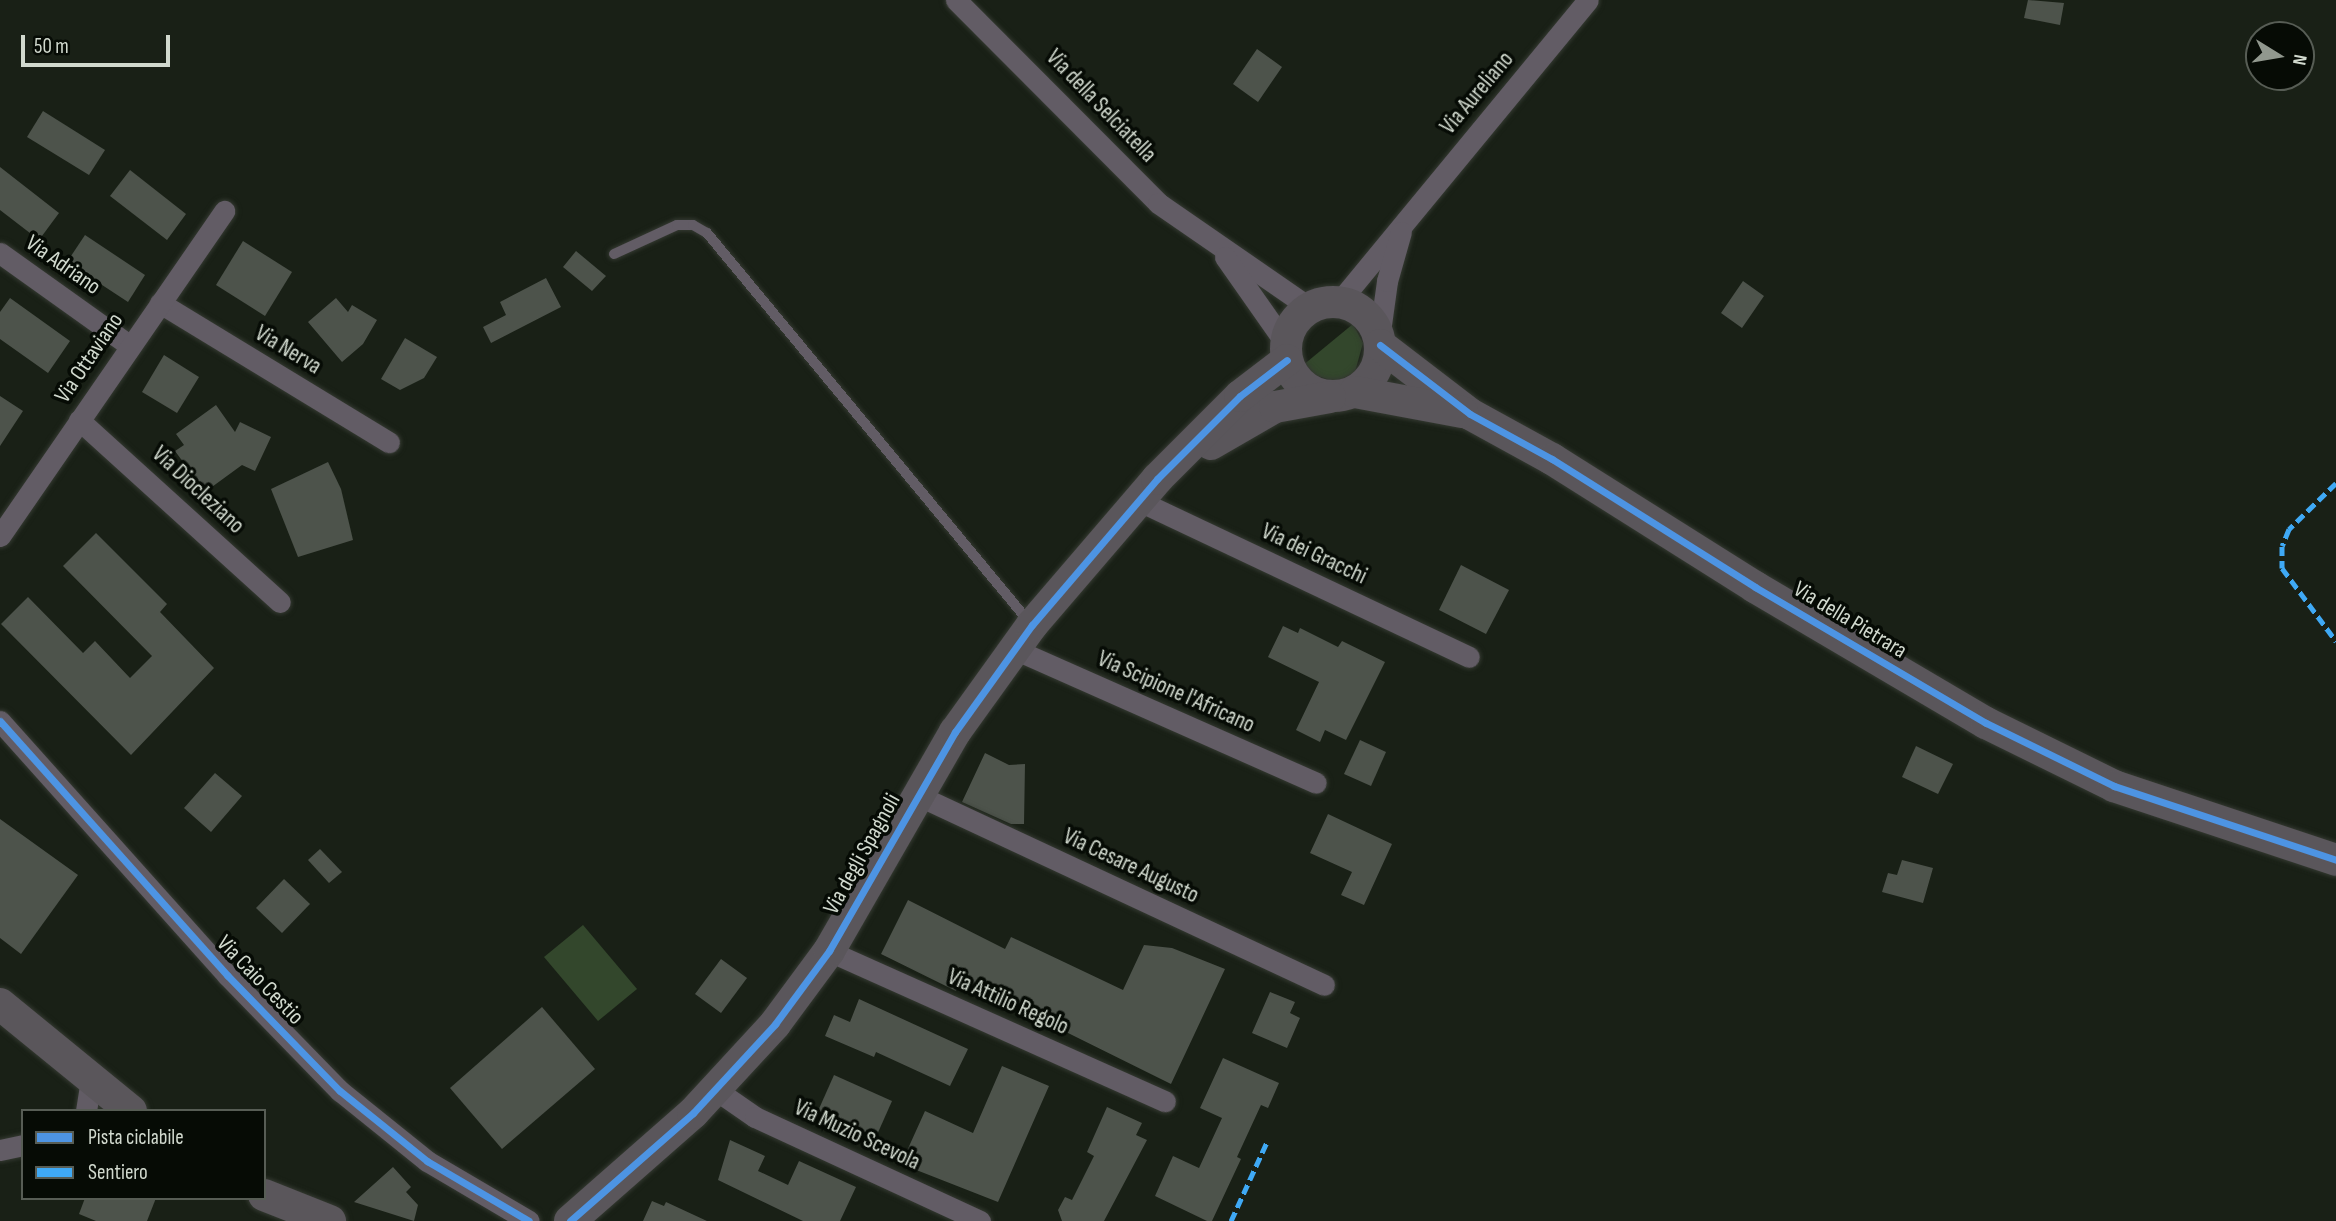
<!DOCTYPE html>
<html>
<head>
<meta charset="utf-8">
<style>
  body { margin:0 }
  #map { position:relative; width:2336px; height:1221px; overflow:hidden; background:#192016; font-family:"Sofia Sans Condensed",sans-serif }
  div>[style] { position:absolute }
  .green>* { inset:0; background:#33472c }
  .building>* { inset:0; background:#4d534b }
  .roads { filter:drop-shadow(0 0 2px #343931) drop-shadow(0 0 2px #343931) }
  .lane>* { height:10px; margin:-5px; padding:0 5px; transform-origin:5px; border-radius:5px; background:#625c65 }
  .street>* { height:21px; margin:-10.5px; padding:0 10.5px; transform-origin:10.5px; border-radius:10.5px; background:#625c65 }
  .secondary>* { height:32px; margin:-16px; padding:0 16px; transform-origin:16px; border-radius:16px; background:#5a565b }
  .secondary>.ring { margin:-16px; padding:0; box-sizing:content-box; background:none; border:32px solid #5a565b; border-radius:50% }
  .quiet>* { height:5px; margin-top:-2.5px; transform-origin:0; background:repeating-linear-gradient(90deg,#3fa9f5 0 10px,transparent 0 15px) }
  .cycleway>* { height:7px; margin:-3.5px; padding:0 3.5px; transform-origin:3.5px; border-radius:3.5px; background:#4d94e3 }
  span { translate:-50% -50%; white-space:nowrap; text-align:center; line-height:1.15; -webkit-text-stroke:7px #060b05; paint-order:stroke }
  .street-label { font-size:23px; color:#d1d9ce }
  .legend { position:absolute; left:21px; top:1109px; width:245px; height:91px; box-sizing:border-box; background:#060b05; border:2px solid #575d55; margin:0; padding:9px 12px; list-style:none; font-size:21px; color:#d1d9ce }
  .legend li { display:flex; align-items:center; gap:14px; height:35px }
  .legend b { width:35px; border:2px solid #575d55 }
  .north { position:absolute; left:2245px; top:21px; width:70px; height:70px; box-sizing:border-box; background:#060b05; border:2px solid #575d55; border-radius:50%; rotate:101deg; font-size:19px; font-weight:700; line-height:28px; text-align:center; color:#d1d9ce }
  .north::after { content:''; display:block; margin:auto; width:24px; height:32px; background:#91988e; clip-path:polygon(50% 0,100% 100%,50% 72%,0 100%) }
  .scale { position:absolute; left:21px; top:35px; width:149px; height:32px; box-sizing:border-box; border:4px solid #d1d9ce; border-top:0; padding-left:9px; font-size:21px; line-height:24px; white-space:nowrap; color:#d1d9ce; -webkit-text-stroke:5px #060b05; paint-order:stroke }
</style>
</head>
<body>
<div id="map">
  <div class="green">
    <div style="clip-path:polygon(1353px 324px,1363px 343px,1355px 372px,1336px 382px,1306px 372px,1302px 366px)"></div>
    <div style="clip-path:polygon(583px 925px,637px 989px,598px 1021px,544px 957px)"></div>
  </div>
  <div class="building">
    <div style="clip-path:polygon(2028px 0,2064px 3px,2060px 25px,2024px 18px)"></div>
    <div style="clip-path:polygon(1257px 49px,1282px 67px,1258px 102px,1233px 84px)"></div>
    <div style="clip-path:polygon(43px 111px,105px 150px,89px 175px,27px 137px)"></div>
    <div style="clip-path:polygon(0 167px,59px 213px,39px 240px,0 210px)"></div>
    <div style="clip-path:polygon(130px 170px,186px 214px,167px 240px,110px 196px)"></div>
    <div style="clip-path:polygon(85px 235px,145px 275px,128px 302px,67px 262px)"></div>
    <div style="clip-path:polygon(243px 241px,292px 272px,265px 316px,216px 285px)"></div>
    <div style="clip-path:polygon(576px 251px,606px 276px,592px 291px,563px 267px)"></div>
    <div style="clip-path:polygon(546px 278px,561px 307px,491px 343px,483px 327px,506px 315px,500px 302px)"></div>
    <div style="clip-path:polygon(1743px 281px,1764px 296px,1742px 328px,1721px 313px)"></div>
    <div style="clip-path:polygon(10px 298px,70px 341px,48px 373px,0 339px,0 312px)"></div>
    <div style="clip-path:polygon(336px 298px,348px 312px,352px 305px,377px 320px,363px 344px,342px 362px,308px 322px)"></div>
    <div style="clip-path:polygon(405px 338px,437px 357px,424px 378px,400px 390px,381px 379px)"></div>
    <div style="clip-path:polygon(164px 355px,199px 377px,177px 413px,142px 392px)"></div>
    <div style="clip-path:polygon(0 396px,23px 411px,0 446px)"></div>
    <div style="clip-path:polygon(216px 405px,235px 432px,240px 422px,271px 437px,255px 471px,242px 465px,205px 492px,175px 451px,184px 445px,176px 434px)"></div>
    <div style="clip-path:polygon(328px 462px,341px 489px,353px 540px,298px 557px,271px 489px)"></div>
    <div style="clip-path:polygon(96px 533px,167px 604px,160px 612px,214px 668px,131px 755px,1px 624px,28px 597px,83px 653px,95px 641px,130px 678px,152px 656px,63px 566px)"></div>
    <div style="clip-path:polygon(1461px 565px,1509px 590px,1486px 634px,1439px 610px)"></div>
    <div style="clip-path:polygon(1283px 626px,1298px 633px,1300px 628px,1338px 647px,1342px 641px,1385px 662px,1346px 740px,1325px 730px,1320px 742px,1296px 730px,1319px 682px,1268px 657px)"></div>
    <div style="clip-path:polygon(1360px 740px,1386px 752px,1371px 786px,1344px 774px)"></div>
    <div style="clip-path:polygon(1916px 746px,1953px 764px,1938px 794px,1902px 777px)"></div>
    <div style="clip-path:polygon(985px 753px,1009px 765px,1025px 764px,1024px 824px,1011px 824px,962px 802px)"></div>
    <div style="clip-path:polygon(215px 773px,242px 796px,211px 832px,184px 808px)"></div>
    <div style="clip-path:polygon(1328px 814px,1392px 844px,1364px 905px,1341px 895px,1352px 872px,1310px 853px)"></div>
    <div style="clip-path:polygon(0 819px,78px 875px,21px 954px,0 938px)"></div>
    <div style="clip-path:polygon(320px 849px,342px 872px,329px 883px,308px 860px)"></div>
    <div style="clip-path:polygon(1902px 860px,1933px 868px,1923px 903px,1882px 892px,1888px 873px,1897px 875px)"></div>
    <div style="clip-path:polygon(284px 879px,310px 904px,282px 933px,256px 908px)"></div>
    <div style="clip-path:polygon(908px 900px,1005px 949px,1011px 937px,1123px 990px,1144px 945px,1172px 948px,1225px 969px,1171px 1084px,961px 980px,956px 991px,881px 954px)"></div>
    <div style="clip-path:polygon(721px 959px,747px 978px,721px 1013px,695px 994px)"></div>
    <div style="clip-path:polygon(1270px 992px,1295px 1002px,1290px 1013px,1300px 1018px,1287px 1048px,1252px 1033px)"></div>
    <div style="clip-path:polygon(859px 999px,968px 1049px,950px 1086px,876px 1052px,874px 1057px,825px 1036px,834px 1015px,850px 1022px)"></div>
    <div style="clip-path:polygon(542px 1007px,595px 1069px,502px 1149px,450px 1088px)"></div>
    <div style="clip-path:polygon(1223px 1058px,1279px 1083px,1268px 1108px,1261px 1105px,1237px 1157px,1241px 1159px,1212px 1221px,1207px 1221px,1155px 1196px,1173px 1156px,1199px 1168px,1222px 1118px,1200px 1108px)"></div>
    <div style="clip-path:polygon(1002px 1066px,1049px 1086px,998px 1202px,901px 1164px,925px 1111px,973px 1133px)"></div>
    <div style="clip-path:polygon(834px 1075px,892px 1101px,876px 1137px,818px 1111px)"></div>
    <div style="clip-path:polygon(1107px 1107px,1142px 1123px,1136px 1135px,1147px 1140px,1104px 1221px,1062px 1221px,1058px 1210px,1065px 1197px,1072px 1200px,1094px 1156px,1087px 1152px)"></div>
    <div style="clip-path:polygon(730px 1140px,765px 1156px,758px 1171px,788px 1185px,799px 1161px,856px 1187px,840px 1221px,803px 1221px,718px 1180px)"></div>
    <div style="clip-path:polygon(393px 1167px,411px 1187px,406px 1192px,418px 1205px,414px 1221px,354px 1202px)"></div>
    <div style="clip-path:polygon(85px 1198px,156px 1198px,147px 1221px,96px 1221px,79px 1214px)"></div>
    <div style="clip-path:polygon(652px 1201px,664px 1206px,666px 1202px,707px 1221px,643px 1221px)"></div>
  </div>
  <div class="roads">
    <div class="lane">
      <div style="left:614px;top:254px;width:69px;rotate:-24.7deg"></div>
      <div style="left:677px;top:225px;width:16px"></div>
      <div style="left:693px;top:225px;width:16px;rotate:30deg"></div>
      <div style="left:707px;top:233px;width:506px;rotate:50.37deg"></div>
    </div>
    <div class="street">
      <div style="left:956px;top:0;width:286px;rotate:45.1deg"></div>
      <div style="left:1158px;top:203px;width:185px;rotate:34.6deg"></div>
      <div style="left:0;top:253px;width:158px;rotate:35.5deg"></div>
      <div style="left:1225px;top:257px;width:106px;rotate:55deg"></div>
      <div style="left:1339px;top:302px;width:391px;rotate:-50.5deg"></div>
      <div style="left:160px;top:303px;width:268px;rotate:31.3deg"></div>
      <div style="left:1379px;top:339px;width:59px;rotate:-82.1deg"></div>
      <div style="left:1387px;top:281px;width:51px;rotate:-74.1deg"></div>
      <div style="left:79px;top:420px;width:271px;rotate:42.2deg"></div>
      <div style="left:1137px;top:500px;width:367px;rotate:25.3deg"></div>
      <div style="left:0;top:536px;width:395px;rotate:-55.4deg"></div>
      <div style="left:1014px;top:649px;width:330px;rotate:23.9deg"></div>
      <div style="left:0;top:721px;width:341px;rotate:48.2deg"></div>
      <div style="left:227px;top:975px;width:162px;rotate:45.8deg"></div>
      <div style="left:340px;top:1091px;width:112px;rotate:38.8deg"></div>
      <div style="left:427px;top:1161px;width:118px;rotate:30.5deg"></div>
      <div style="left:917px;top:795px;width:449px;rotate:25deg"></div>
      <div style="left:829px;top:951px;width:368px;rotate:24.1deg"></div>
      <div style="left:716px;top:1090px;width:47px;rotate:34.7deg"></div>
      <div style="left:755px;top:1117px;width:248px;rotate:24.8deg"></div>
      <div style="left:86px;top:1111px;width:31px;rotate:-81deg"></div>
      <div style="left:0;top:1150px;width:24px;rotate:-12deg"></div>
    </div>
    <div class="secondary">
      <div class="ring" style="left:1286px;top:302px;width:62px;height:62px"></div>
      <div style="left:1380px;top:345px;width:113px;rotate:37.5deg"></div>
      <div style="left:1470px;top:414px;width:94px;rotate:28.8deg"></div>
      <div style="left:1552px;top:459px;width:240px;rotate:32.2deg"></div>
      <div style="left:1755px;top:587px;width:268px;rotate:30.5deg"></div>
      <div style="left:1986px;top:723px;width:143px;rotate:26.2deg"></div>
      <div style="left:2114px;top:786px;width:234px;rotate:18.4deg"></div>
      <div style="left:1355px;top:392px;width:109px;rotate:10.6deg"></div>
      <div style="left:1211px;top:444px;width:74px;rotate:-30deg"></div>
      <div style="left:1275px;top:407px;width:56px;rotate:-10.3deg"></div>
      <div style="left:0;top:1004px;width:169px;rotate:39.2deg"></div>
      <div style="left:264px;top:1195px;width:71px;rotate:21.5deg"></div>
      <div style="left:570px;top:1221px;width:164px;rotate:-41.3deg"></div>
      <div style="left:693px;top:1113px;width:121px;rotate:-47.3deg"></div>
      <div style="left:775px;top:1024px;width:91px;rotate:-53.5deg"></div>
      <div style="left:829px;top:951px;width:253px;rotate:-60.1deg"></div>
      <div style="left:955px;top:732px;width:132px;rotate:-54.3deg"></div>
      <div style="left:1032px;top:625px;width:192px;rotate:-49.4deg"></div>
      <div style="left:1157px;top:479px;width:117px;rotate:-45deg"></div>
      <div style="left:1240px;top:396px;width:59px;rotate:-37.5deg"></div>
    </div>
  </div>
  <div class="quiet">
    <div style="left:2336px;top:483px;width:66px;rotate:135.6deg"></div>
    <div style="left:2289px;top:529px;width:18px;rotate:112deg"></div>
    <div style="left:2282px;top:546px;width:22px;rotate:90deg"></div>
    <div style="left:2282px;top:568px;width:91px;rotate:53.5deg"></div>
    <div style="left:1231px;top:1221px;width:87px;rotate:-65.5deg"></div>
  </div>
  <div class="cycleway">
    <div style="left:1380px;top:345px;width:113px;rotate:37.5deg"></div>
    <div style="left:1470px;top:414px;width:94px;rotate:28.8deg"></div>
    <div style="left:1552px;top:459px;width:240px;rotate:32.2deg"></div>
    <div style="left:1755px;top:587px;width:268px;rotate:30.5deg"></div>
    <div style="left:1986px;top:723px;width:143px;rotate:26.2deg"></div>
    <div style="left:2114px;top:786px;width:234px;rotate:18.4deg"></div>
    <div style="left:0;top:721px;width:341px;rotate:48.2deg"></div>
    <div style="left:227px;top:975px;width:162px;rotate:45.8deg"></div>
    <div style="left:340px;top:1091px;width:112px;rotate:38.8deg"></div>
    <div style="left:427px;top:1161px;width:118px;rotate:30.5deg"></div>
    <div style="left:570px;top:1221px;width:164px;rotate:-41.3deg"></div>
    <div style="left:693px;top:1113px;width:121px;rotate:-47.3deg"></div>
    <div style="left:775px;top:1024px;width:91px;rotate:-53.5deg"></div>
    <div style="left:829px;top:951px;width:253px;rotate:-60.1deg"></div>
    <div style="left:955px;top:732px;width:132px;rotate:-54.3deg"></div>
    <div style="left:1032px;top:625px;width:192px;rotate:-49.4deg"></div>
    <div style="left:1157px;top:479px;width:117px;rotate:-45deg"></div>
    <div style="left:1240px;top:396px;width:59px;rotate:-37.5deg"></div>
  </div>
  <div class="street-label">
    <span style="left:1477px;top:93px;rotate:-50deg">Via Aureliano</span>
    <span style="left:1101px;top:106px;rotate:46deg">Via della Selciatella</span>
    <span style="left:63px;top:265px;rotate:35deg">Via Adriano</span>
    <span style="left:288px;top:350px;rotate:31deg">Via Nerva</span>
    <span style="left:89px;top:358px;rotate:-56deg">Via Ottaviano</span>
    <span style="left:198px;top:490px;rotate:43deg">Via Diocleziano</span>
    <span style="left:1314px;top:554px;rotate:25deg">Via dei Gracchi</span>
    <span style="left:1850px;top:620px;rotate:31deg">Via della Pietrara</span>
    <span style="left:1176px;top:692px;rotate:24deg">Via Scipione l'Africano</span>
    <span style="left:862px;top:854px;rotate:-61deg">Via degli Spagnoli</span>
    <span style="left:1131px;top:866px;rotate:25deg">Via Cesare Augusto</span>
    <span style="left:260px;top:980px;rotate:46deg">Via Caio Cestio</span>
    <span style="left:1008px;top:1002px;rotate:24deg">Via Attilio Regolo</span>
    <span style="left:857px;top:1135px;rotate:25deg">Via Muzio Scevola</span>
  </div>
  <ul class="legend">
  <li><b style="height:9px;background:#4d94e3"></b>Pista ciclabile</li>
  <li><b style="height:9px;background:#3fa9f5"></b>Sentiero</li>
  </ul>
  <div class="north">N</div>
  <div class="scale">50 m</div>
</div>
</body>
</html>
